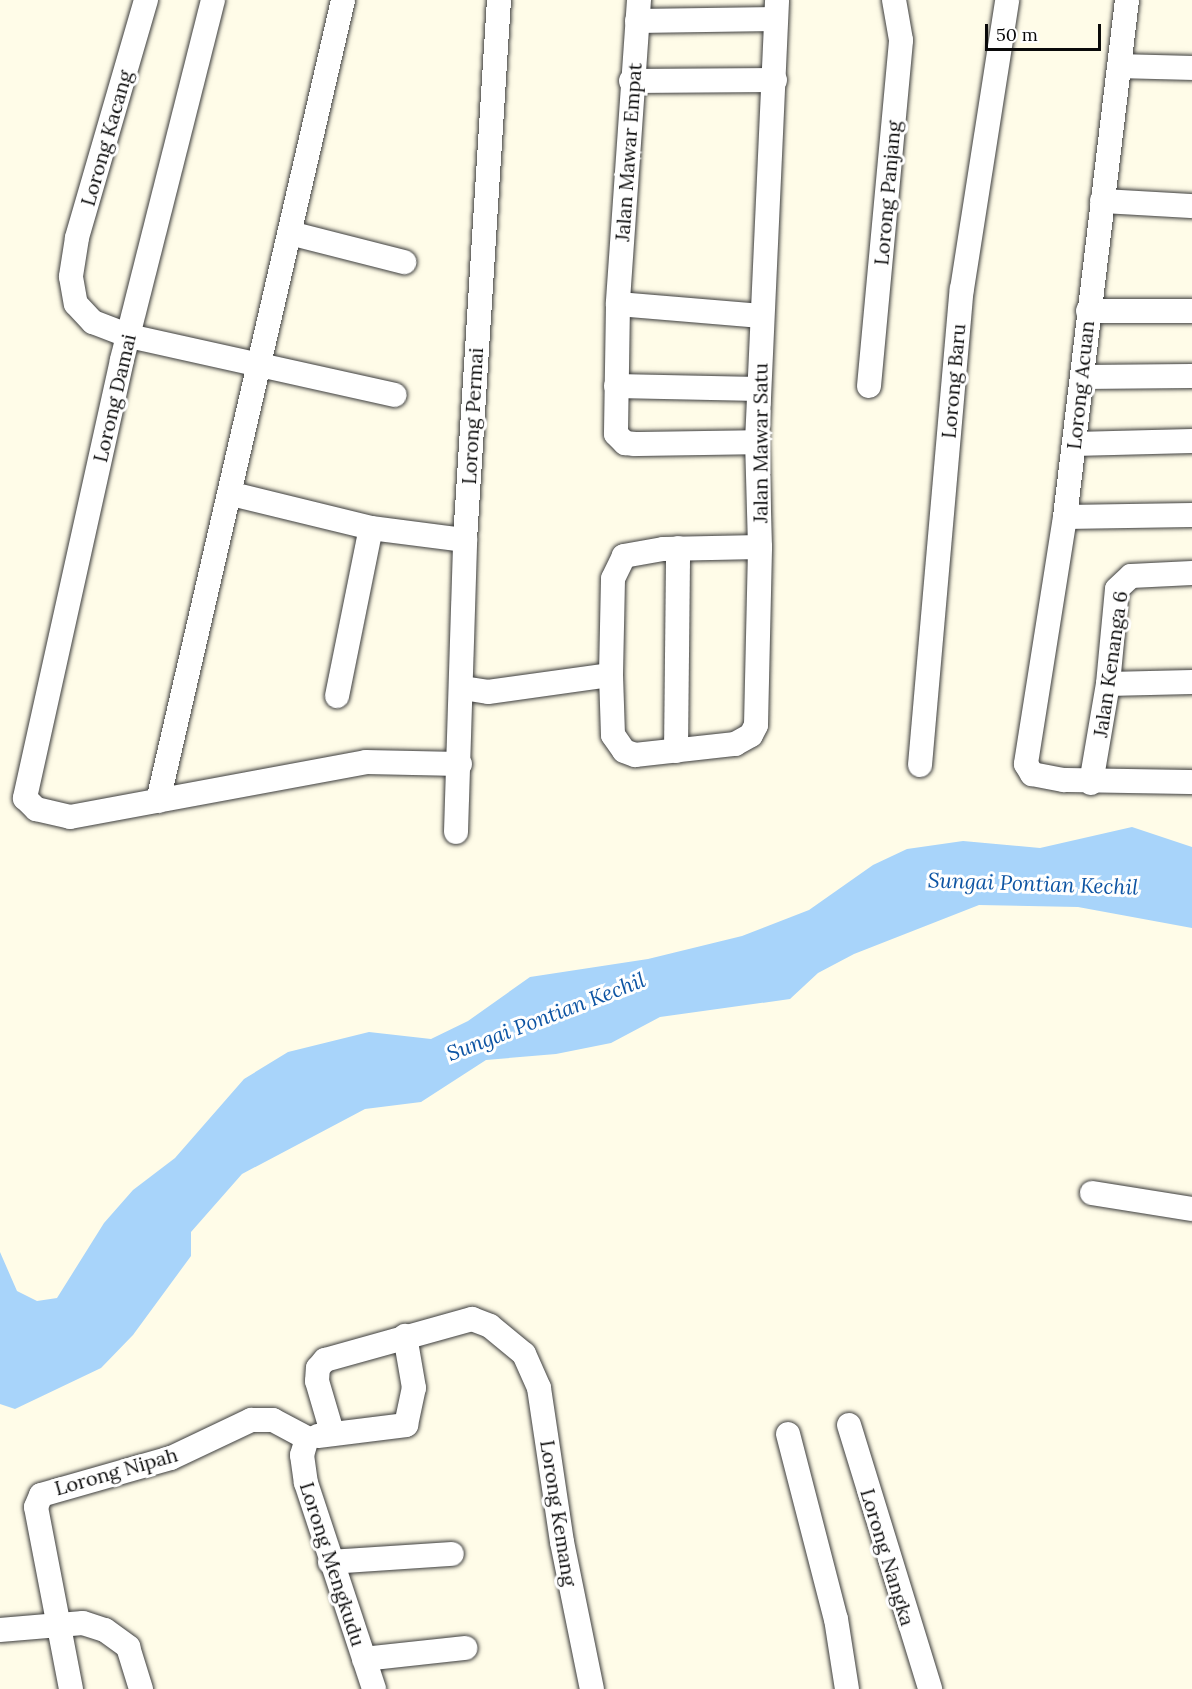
<!DOCTYPE html>
<html>
<head>
<meta charset="utf-8">
<style>
  body { margin:0 }
  #map { position:relative; width:1192px; height:1689px; overflow:hidden; background:#fffce8; font-family:Lora,serif }
  div>[style] { position:absolute }
  .water>* { inset:0; background:#a8d4fa }
  .roads { filter:drop-shadow(0 0 2px #3d3d3d) drop-shadow(0 0 2px #3d3d3d) }
  .minor>* { height:24px; margin:-12px; padding:0 12px; transform-origin:12px; border-radius:12px; background:#fff }
  span { translate:-50% -50%; white-space:nowrap; text-align:center; line-height:1.15; -webkit-text-stroke:6px #fff; paint-order:stroke }
  .street-label { font-size:20px; color:#0a0a0a }
  .water-label { font-size:21px; color:#0d54a3; font-style:italic }
  .scale { position:absolute; left:985px; top:24px; width:116px; height:27px; box-sizing:border-box; border:3px solid #0a0a0a; border-top:0; padding-left:8px; font-size:18px; line-height:21px; white-space:nowrap; color:#0a0a0a; -webkit-text-stroke:4px #fff; paint-order:stroke }
</style>
</head>
<body>
<div id="map">
  <div class="water">
    <div style="clip-path:polygon(1132px 827px,1192px 847px,1192px 928px,1078px 907px,979px 905px,854px 954px,818px 973px,790px 999px,660px 1017px,611px 1043px,556px 1054px,486px 1060px,421px 1102px,365px 1109px,242px 1174px,191px 1232px,191px 1256px,133px 1335px,101px 1368px,15px 1409px,0 1404px,0 1252px,17px 1291px,37px 1301px,57px 1298px,104px 1223px,133px 1190px,175px 1158px,244px 1079px,288px 1052px,369px 1032px,431px 1039px,468px 1021px,530px 977px,648px 959px,742px 936px,809px 910px,873px 865px,907px 849px,963px 841px,1040px 848px)"></div>
  </div>
  <div class="roads">
    <div class="minor">
      <div style="left:146px;top:0;width:248px;rotate:106.2deg"></div>
      <div style="left:77px;top:238px;width:39px;rotate:99deg"></div>
      <div style="left:71px;top:277px;width:27px;rotate:80deg"></div>
      <div style="left:76px;top:304px;width:25px;rotate:47deg"></div>
      <div style="left:93px;top:322px;width:39px;rotate:21deg"></div>
      <div style="left:129px;top:336px;width:272px;rotate:12.5deg"></div>
      <div style="left:213px;top:0;width:371px;rotate:104.2deg"></div>
      <div style="left:122px;top:360px;width:449px;rotate:102.5deg"></div>
      <div style="left:25px;top:798px;width:16px;rotate:45deg"></div>
      <div style="left:36px;top:809px;width:35px;rotate:13deg"></div>
      <div style="left:70px;top:817px;width:301px;rotate:-10.5deg"></div>
      <div style="left:366px;top:762px;width:94px;rotate:1.2deg"></div>
      <div style="left:639px;top:0;width:305px;rotate:94deg"></div>
      <div style="left:618px;top:304px;width:130px;rotate:90.9deg"></div>
      <div style="left:616px;top:434px;width:13px;rotate:45deg"></div>
      <div style="left:625px;top:443px;width:10px;rotate:6deg"></div>
      <div style="left:635px;top:444px;width:122px;rotate:-0.9deg"></div>
      <div style="left:1127px;top:0;width:521px;rotate:96.84deg"></div>
      <div style="left:1065px;top:517px;width:250px;rotate:99deg"></div>
      <div style="left:1026px;top:764px;width:12px;rotate:59deg"></div>
      <div style="left:1032px;top:774px;width:33px;rotate:11deg"></div>
      <div style="left:1064px;top:780px;width:128px;rotate:0.9deg"></div>
      <div style="left:637px;top:21px;width:139px;rotate:-0.8deg"></div>
      <div style="left:1119px;top:66px;width:73px;rotate:1.6deg"></div>
      <div style="left:631px;top:81px;width:144px;rotate:-0.4deg"></div>
      <div style="left:1102px;top:201px;width:90px;rotate:3.2deg"></div>
      <div style="left:290px;top:233px;width:118px;rotate:14.3deg"></div>
      <div style="left:618px;top:304px;width:144px;rotate:4.8deg"></div>
      <div style="left:1088px;top:311px;width:104px"></div>
      <div style="left:1082px;top:377px;width:110px;rotate:-0.5deg"></div>
      <div style="left:616px;top:386px;width:143px;rotate:1.2deg"></div>
      <div style="left:869px;top:386px;width:347px;rotate:-84.7deg"></div>
      <div style="left:901px;top:40px;width:41px;rotate:-99.9deg"></div>
      <div style="left:1074px;top:444px;width:118px;rotate:-1.5deg"></div>
      <div style="left:232px;top:494px;width:143px;rotate:13.7deg"></div>
      <div style="left:371px;top:528px;width:95px;rotate:7.3deg"></div>
      <div style="left:1065px;top:517px;width:127px;rotate:-0.9deg"></div>
      <div style="left:760px;top:547px;width:97px;rotate:178.8deg"></div>
      <div style="left:663px;top:549px;width:40px;rotate:170deg"></div>
      <div style="left:624px;top:556px;width:25px;rotate:116deg"></div>
      <div style="left:613px;top:579px;width:96px;rotate:91.2deg"></div>
      <div style="left:611px;top:675px;width:60px;rotate:88.1deg"></div>
      <div style="left:613px;top:735px;width:19px;rotate:55deg"></div>
      <div style="left:624px;top:751px;width:12px;rotate:20deg"></div>
      <div style="left:635px;top:755px;width:101px;rotate:-6.3deg"></div>
      <div style="left:735px;top:744px;width:18px;rotate:-29deg"></div>
      <div style="left:751px;top:735px;width:11px;rotate:-63deg"></div>
      <div style="left:756px;top:725px;width:178px;rotate:-88.7deg"></div>
      <div style="left:760px;top:547px;width:105px;rotate:-91.6deg"></div>
      <div style="left:757px;top:442px;width:442px;rotate:-87.4deg"></div>
      <div style="left:1108px;top:684px;width:84px;rotate:-1.4deg"></div>
      <div style="left:463px;top:688px;width:25px;rotate:9deg"></div>
      <div style="left:488px;top:692px;width:124px;rotate:-7.9deg"></div>
      <div style="left:337px;top:696px;width:171px;rotate:-78.6deg"></div>
      <div style="left:676px;top:751px;width:203px;rotate:-89.4deg"></div>
      <div style="left:920px;top:765px;width:478px;rotate:-85deg"></div>
      <div style="left:962px;top:289px;width:292px;rotate:-81.1deg"></div>
      <div style="left:1091px;top:783px;width:100px;rotate:-80.3deg"></div>
      <div style="left:1108px;top:684px;width:95px;rotate:-84.6deg"></div>
      <div style="left:1117px;top:589px;width:19px;rotate:-43deg"></div>
      <div style="left:1131px;top:576px;width:61px;rotate:-2.8deg"></div>
      <div style="left:158px;top:801px;width:822px;rotate:-76.99deg"></div>
      <div style="left:456px;top:832px;width:292px;rotate:-88.2deg"></div>
      <div style="left:465px;top:540px;width:541px;rotate:-86.4deg"></div>
      <div style="left:1092px;top:1193px;width:101px;rotate:9.1deg"></div>
      <div style="left:849px;top:1425px;width:276px;rotate:72.9deg"></div>
      <div style="left:332px;top:1432px;width:53px;rotate:-106.4deg"></div>
      <div style="left:317px;top:1381px;width:13px;rotate:-86deg"></div>
      <div style="left:318px;top:1368px;width:11px;rotate:-49deg"></div>
      <div style="left:325px;top:1360px;width:153px;rotate:-15.6deg"></div>
      <div style="left:472px;top:1319px;width:19px;rotate:21deg"></div>
      <div style="left:490px;top:1326px;width:44px;rotate:39.5deg"></div>
      <div style="left:524px;top:1354px;width:37px;rotate:66deg"></div>
      <div style="left:539px;top:1388px;width:156px;rotate:81.5deg"></div>
      <div style="left:562px;top:1542px;width:150px;rotate:78.5deg"></div>
      <div style="left:788px;top:1434px;width:191px;rotate:75.5deg"></div>
      <div style="left:836px;top:1619px;width:71px;rotate:81.1deg"></div>
      <div style="left:318px;top:1436px;width:89px;rotate:-7.1deg"></div>
      <div style="left:406px;top:1425px;width:38px;rotate:-78deg"></div>
      <div style="left:414px;top:1388px;width:53px;rotate:-99.8deg"></div>
      <div style="left:307px;top:1438px;width:18px;rotate:106deg"></div>
      <div style="left:302px;top:1455px;width:28px;rotate:82deg"></div>
      <div style="left:306px;top:1483px;width:217px;rotate:71.7deg"></div>
      <div style="left:330px;top:1562px;width:122px;rotate:-3.8deg"></div>
      <div style="left:0;top:1630px;width:83px;rotate:-4.8deg"></div>
      <div style="left:83px;top:1623px;width:23px;rotate:18deg"></div>
      <div style="left:105px;top:1630px;width:29px;rotate:36deg"></div>
      <div style="left:128px;top:1647px;width:44px;rotate:72.8deg"></div>
      <div style="left:364px;top:1659px;width:102px;rotate:-6.2deg"></div>
      <div style="left:71px;top:1689px;width:185px;rotate:-100.9deg"></div>
      <div style="left:36px;top:1507px;width:13px;rotate:-67deg"></div>
      <div style="left:41px;top:1495px;width:135px;rotate:-15.9deg"></div>
      <div style="left:171px;top:1458px;width:89px;rotate:-25.4deg"></div>
      <div style="left:251px;top:1420px;width:22px"></div>
      <div style="left:273px;top:1420px;width:38px;rotate:28deg"></div>
    </div>
  </div>
  <div class="street-label">
    <span style="left:106px;top:138px;rotate:-74deg">Lorong Kacang</span>
    <span style="left:628px;top:152px;rotate:-86deg">Jalan Mawar Empat</span>
    <span style="left:887px;top:193px;rotate:-85deg">Lorong Panjang</span>
    <span style="left:953px;top:381px;rotate:-85deg">Lorong Baru</span>
    <span style="left:1080px;top:385px;rotate:-84deg">Lorong Acuan</span>
    <span style="left:114px;top:398px;rotate:-77deg">Lorong Damai</span>
    <span style="left:472px;top:416px;rotate:-87deg">Lorong Permai</span>
    <span style="left:760px;top:443px;rotate:-90deg">Jalan Mawar Satu</span>
    <span style="left:1110px;top:664px;rotate:-82deg">Jalan Kenanga 6</span>
    <span style="left:116px;top:1471px;rotate:-16deg">Lorong Nipah</span>
    <span style="left:559px;top:1513px;rotate:81deg">Lorong Kemang</span>
    <span style="left:888px;top:1557px;rotate:73deg">Lorong Nangka</span>
    <span style="left:333px;top:1564px;rotate:72deg">Lorong Mengkudu</span>
  </div>
  <div class="water-label">
    <span style="left:1033px;top:884px;rotate:2deg">Sungai Pontian Kechil</span>
    <span style="left:546px;top:1017px;rotate:-21deg">Sungai Pontian Kechil</span>
  </div>
  <div class="scale">50 m</div>
</div>
</body>
</html>
